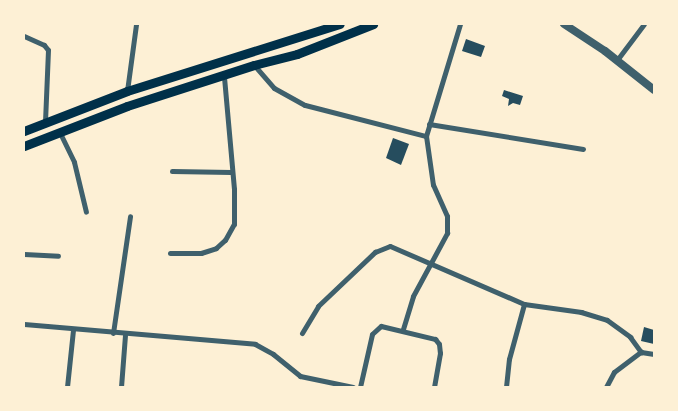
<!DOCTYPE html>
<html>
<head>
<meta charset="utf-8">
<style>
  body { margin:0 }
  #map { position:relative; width:678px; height:411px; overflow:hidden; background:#fdf0d5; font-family:"Exo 2",sans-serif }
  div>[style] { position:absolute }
  .building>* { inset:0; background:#264d5e }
  .minor>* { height:5px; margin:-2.5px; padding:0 2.5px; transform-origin:2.5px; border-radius:2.5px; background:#3f606c }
  .tertiary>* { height:8px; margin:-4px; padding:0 4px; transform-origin:4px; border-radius:4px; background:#3f606c }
  .secondary>* { height:9px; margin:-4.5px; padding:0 4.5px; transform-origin:4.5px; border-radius:4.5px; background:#003049 }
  span { translate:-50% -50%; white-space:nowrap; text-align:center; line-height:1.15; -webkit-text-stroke:4px #fdf0d5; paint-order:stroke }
  .frame { position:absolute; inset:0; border:25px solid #fdf0d5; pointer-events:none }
</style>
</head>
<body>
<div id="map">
  <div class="building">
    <div style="clip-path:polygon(466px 39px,485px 46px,481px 57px,462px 51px)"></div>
    <div style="clip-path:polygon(504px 90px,523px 96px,520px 105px,513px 103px,508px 106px,509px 99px,502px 96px)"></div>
    <div style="clip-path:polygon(393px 138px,409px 144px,401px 165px,386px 158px)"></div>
    <div style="clip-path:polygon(644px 327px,654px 330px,654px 344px,641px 341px)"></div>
  </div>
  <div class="minor">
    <div style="left:24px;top:36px;width:22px;rotate:24deg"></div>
    <div style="left:44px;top:45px;width:6px;rotate:51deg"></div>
    <div style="left:48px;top:50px;width:72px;rotate:92.4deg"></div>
    <div style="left:617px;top:60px;width:45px;rotate:-53.1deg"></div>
    <div style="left:254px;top:65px;width:30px;rotate:49deg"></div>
    <div style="left:274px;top:88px;width:35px;rotate:29deg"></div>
    <div style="left:305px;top:105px;width:125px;rotate:14.4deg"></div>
    <div style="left:127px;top:91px;width:68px;rotate:-82.3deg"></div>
    <div style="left:429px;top:124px;width:156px;rotate:9.2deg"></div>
    <div style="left:60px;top:133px;width:32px;rotate:64deg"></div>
    <div style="left:74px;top:162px;width:51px;rotate:76.5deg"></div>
    <div style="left:172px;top:171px;width:59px;rotate:1deg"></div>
    <div style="left:170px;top:253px;width:31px"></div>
    <div style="left:201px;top:253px;width:16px;rotate:-18deg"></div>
    <div style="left:216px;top:248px;width:12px;rotate:-42deg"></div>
    <div style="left:225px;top:240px;width:18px;rotate:-61deg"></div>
    <div style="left:234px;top:224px;width:35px;rotate:-90deg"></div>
    <div style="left:234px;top:189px;width:113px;rotate:-95.1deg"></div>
    <div style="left:24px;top:254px;width:34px;rotate:3deg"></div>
    <div style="left:24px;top:324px;width:232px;rotate:4.9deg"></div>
    <div style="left:255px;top:344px;width:21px;rotate:29deg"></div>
    <div style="left:273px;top:354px;width:35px;rotate:39deg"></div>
    <div style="left:300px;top:376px;width:54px;rotate:11.7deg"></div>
    <div style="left:403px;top:329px;width:34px;rotate:-73deg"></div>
    <div style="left:413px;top:296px;width:72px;rotate:-61.6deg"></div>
    <div style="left:447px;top:233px;width:17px;rotate:-90deg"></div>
    <div style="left:447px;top:216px;width:34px;rotate:-114deg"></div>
    <div style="left:433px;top:185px;width:49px;rotate:-98.1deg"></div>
    <div style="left:426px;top:136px;width:117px;rotate:-73.1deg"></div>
    <div style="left:113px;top:333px;width:118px;rotate:-81.7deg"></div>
    <div style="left:302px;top:333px;width:31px;rotate:-59deg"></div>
    <div style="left:318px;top:306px;width:79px;rotate:-43.5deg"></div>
    <div style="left:375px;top:252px;width:16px;rotate:-22deg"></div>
    <div style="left:390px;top:246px;width:146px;rotate:23.4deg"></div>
    <div style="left:524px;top:304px;width:58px;rotate:8deg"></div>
    <div style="left:581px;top:312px;width:27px;rotate:17deg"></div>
    <div style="left:607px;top:320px;width:29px;rotate:36deg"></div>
    <div style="left:630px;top:337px;width:19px;rotate:54deg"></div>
    <div style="left:641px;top:352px;width:13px;rotate:9deg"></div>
    <div style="left:67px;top:387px;width:57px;rotate:-84deg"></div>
    <div style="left:121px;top:387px;width:52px;rotate:-85.6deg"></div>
    <div style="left:360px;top:387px;width:54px;rotate:-77.2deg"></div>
    <div style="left:372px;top:334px;width:12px;rotate:-42deg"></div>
    <div style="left:381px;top:326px;width:56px;rotate:13.5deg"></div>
    <div style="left:435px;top:339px;width:6px;rotate:51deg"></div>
    <div style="left:439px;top:344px;width:9px;rotate:84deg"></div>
    <div style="left:440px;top:353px;width:35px;rotate:100deg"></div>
    <div style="left:506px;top:387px;width:28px;rotate:-84deg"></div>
    <div style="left:509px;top:359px;width:57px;rotate:-74.7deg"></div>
    <div style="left:606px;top:387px;width:17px;rotate:-62deg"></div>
    <div style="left:614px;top:372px;width:34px;rotate:-37deg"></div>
  </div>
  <div class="tertiary">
    <div style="left:564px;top:24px;width:49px;rotate:33.4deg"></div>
    <div style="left:605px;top:51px;width:63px;rotate:38.5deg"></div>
  </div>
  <div class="secondary">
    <div style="left:24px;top:131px;width:110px;rotate:-21.2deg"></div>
    <div style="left:127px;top:91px;width:223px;rotate:-17.5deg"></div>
    <div style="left:24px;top:146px;width:110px;rotate:-21.2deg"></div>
    <div style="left:127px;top:106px;width:133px;rotate:-17.9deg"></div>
    <div style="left:254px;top:65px;width:44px;rotate:-14.3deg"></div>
    <div style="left:297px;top:54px;width:82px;rotate:-21.5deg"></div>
  </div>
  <div class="frame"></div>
</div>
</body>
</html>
